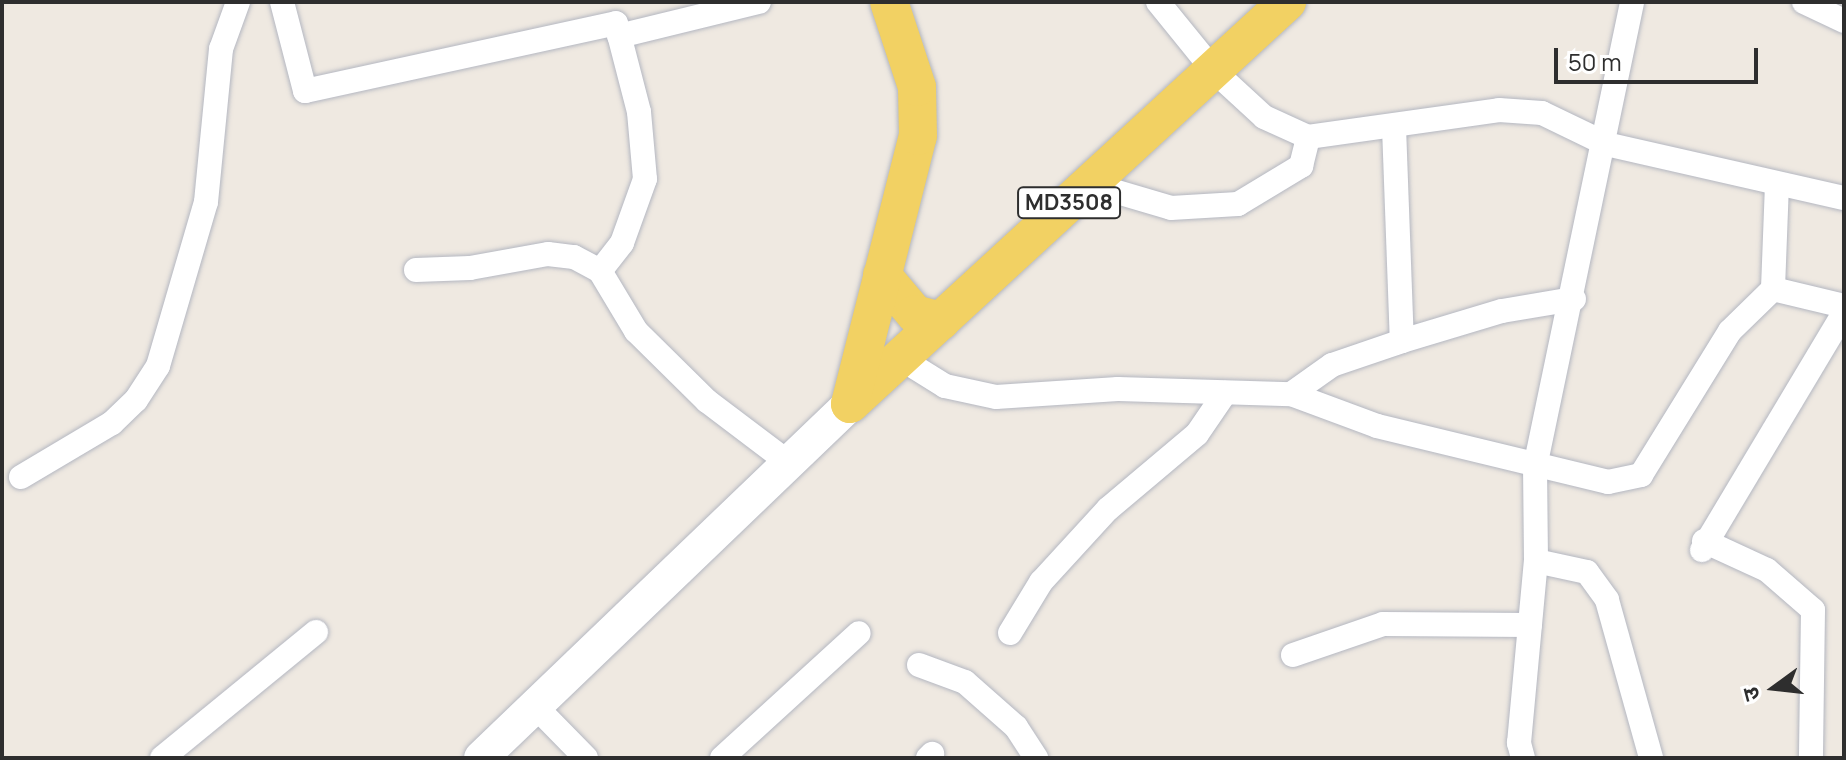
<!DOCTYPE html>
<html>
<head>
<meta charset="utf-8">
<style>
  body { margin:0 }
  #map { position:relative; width:1846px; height:760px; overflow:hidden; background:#efe9e1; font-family:Manrope,"Noto Sans Devanagari",sans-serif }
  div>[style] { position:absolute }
  .roads { filter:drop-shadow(0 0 2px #b4b7c1) drop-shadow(0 0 2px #b4b7c1) }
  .street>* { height:24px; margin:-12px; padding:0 12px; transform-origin:12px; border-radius:12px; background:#fff }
  .secondary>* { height:34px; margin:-17px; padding:0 17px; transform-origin:17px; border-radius:17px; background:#fff }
  .primary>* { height:38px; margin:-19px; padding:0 19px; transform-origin:19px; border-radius:19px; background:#f2d163 }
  span { translate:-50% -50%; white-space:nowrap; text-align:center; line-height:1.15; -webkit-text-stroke:6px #fff; paint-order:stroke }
  .shield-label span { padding:2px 6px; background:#fff; border:2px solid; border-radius:6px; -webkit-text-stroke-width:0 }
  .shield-label { font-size:22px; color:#2e2e2e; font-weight:700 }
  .frame { position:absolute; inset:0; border:4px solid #2e2e2e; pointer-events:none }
  .north { position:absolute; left:1734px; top:648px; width:80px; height:80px; -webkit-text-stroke:6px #fff; paint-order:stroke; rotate:255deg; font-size:22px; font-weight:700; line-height:32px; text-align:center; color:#2e2e2e }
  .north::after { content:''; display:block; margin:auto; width:28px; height:36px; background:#2e2e2e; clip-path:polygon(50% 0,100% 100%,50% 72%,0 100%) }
  .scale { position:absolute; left:1554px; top:48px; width:204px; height:36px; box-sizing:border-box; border:4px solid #2e2e2e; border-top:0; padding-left:10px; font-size:24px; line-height:28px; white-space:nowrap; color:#2e2e2e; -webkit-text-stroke:6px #fff; paint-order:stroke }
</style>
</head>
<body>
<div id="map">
  <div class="roads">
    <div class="street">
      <div style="left:282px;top:2px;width:92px;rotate:75.5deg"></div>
      <div style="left:305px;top:91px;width:318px;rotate:-12.3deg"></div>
      <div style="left:616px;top:23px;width:92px;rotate:75.5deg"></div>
      <div style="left:639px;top:112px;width:67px;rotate:84.9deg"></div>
      <div style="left:645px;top:179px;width:68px;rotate:109.8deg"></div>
      <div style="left:622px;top:243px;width:36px;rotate:128deg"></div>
      <div style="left:600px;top:271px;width:70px;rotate:59deg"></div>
      <div style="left:636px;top:331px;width:100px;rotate:44.6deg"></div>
      <div style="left:707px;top:401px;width:103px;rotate:37.1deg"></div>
      <div style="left:1158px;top:2px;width:89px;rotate:50.9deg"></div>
      <div style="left:1214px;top:71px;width:68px;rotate:42.6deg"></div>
      <div style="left:1264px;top:117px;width:48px;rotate:24.4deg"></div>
      <div style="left:1308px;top:137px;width:193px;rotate:-8deg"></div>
      <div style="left:1499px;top:110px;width:43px;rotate:4deg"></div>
      <div style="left:1542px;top:113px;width:71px;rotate:25.8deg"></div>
      <div style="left:1606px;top:144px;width:244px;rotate:12.8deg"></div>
      <div style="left:1804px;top:2px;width:44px;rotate:25.4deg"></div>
      <div style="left:619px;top:36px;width:144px;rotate:-13.7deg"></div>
      <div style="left:1394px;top:127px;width:214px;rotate:87.9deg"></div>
      <div style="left:1090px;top:184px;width:84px;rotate:16.5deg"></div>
      <div style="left:1171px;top:208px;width:67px;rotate:-3.4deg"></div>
      <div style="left:1238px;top:204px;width:74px;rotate:-31.1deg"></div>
      <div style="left:1301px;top:166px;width:30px;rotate:-76deg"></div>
      <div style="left:1777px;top:184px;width:105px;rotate:92.2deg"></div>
      <div style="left:1773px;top:289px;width:73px;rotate:13.5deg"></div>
      <div style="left:416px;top:270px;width:54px;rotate:-2.1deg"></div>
      <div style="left:470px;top:268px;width:79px;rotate:-10.2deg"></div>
      <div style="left:548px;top:254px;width:26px;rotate:7deg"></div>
      <div style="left:574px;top:257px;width:30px;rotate:28deg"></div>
      <div style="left:900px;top:358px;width:53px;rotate:31.9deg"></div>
      <div style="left:945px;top:386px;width:52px;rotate:12.2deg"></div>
      <div style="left:996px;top:397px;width:122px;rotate:-3.8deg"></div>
      <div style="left:1118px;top:389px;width:173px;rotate:1.7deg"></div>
      <div style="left:1291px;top:394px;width:92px;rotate:20.4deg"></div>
      <div style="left:1377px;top:426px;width:238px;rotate:13.6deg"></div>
      <div style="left:1608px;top:482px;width:34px;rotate:-12deg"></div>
      <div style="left:1641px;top:475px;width:169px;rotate:-58.3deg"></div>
      <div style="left:1730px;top:331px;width:60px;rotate:-44.3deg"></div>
      <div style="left:1291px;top:394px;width:50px;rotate:-35.3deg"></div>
      <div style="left:1332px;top:365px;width:74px;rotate:-18.9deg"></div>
      <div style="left:1402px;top:341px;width:104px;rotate:-16.7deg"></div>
      <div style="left:1502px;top:311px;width:73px;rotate:-9.5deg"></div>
      <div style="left:21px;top:477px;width:106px;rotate:-30.7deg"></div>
      <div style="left:112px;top:423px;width:33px;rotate:-44deg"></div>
      <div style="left:136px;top:400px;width:40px;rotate:-57.1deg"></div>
      <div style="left:158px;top:366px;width:171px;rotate:-73.7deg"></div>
      <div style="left:206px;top:202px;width:154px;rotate:-84.4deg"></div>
      <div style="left:221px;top:49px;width:50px;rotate:-70.1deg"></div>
      <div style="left:1704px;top:541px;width:69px;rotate:24.7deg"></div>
      <div style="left:1767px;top:570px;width:61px;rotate:41deg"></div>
      <div style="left:1813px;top:610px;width:148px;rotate:90.8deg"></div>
      <div style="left:1702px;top:550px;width:276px;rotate:-59.1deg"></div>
      <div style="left:1536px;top:561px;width:52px;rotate:12.2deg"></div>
      <div style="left:1587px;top:572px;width:34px;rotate:54deg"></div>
      <div style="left:1607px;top:600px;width:164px;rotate:74.4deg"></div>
      <div style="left:1010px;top:633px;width:60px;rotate:-58.7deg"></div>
      <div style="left:1041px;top:582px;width:99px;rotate:-47.5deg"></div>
      <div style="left:1108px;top:509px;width:116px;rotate:-40.1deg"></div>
      <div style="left:1197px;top:434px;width:50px;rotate:-55.7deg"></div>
      <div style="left:1293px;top:655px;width:95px;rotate:-19deg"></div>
      <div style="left:1383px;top:624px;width:147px;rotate:0.4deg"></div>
      <div style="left:919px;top:665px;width:49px;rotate:20.3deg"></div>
      <div style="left:965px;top:682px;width:68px;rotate:41.4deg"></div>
      <div style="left:1016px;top:727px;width:37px;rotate:57deg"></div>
      <div style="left:537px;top:708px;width:70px;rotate:45.6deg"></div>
      <div style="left:162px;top:758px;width:199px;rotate:-39.3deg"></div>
      <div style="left:722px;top:758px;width:185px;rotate:-42.4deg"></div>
      <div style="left:928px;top:758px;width:6px;rotate:-45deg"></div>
      <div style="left:1523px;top:758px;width:16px;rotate:-105deg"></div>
      <div style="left:1519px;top:743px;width:183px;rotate:-84.7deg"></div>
      <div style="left:1536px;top:561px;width:94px;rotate:-90.6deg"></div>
      <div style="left:1535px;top:467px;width:475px;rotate:-78.2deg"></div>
    </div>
    <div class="secondary">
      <div style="left:481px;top:758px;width:511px;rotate:-43.81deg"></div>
    </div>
    <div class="primary">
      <div style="left:882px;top:275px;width:51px;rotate:49.8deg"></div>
      <div style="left:915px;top:314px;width:27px;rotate:15deg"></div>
      <div style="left:850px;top:404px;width:594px;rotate:-42.61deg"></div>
      <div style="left:850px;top:404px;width:276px;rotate:-75.8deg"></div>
      <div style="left:918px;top:136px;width:49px;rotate:-91.2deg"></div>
      <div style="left:917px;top:87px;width:89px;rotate:-108.2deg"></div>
    </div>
  </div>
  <div class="shield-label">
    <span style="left:1069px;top:203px">MD3508</span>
  </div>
  <div class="frame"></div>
  <div class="north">उ</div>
  <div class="scale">50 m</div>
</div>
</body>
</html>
